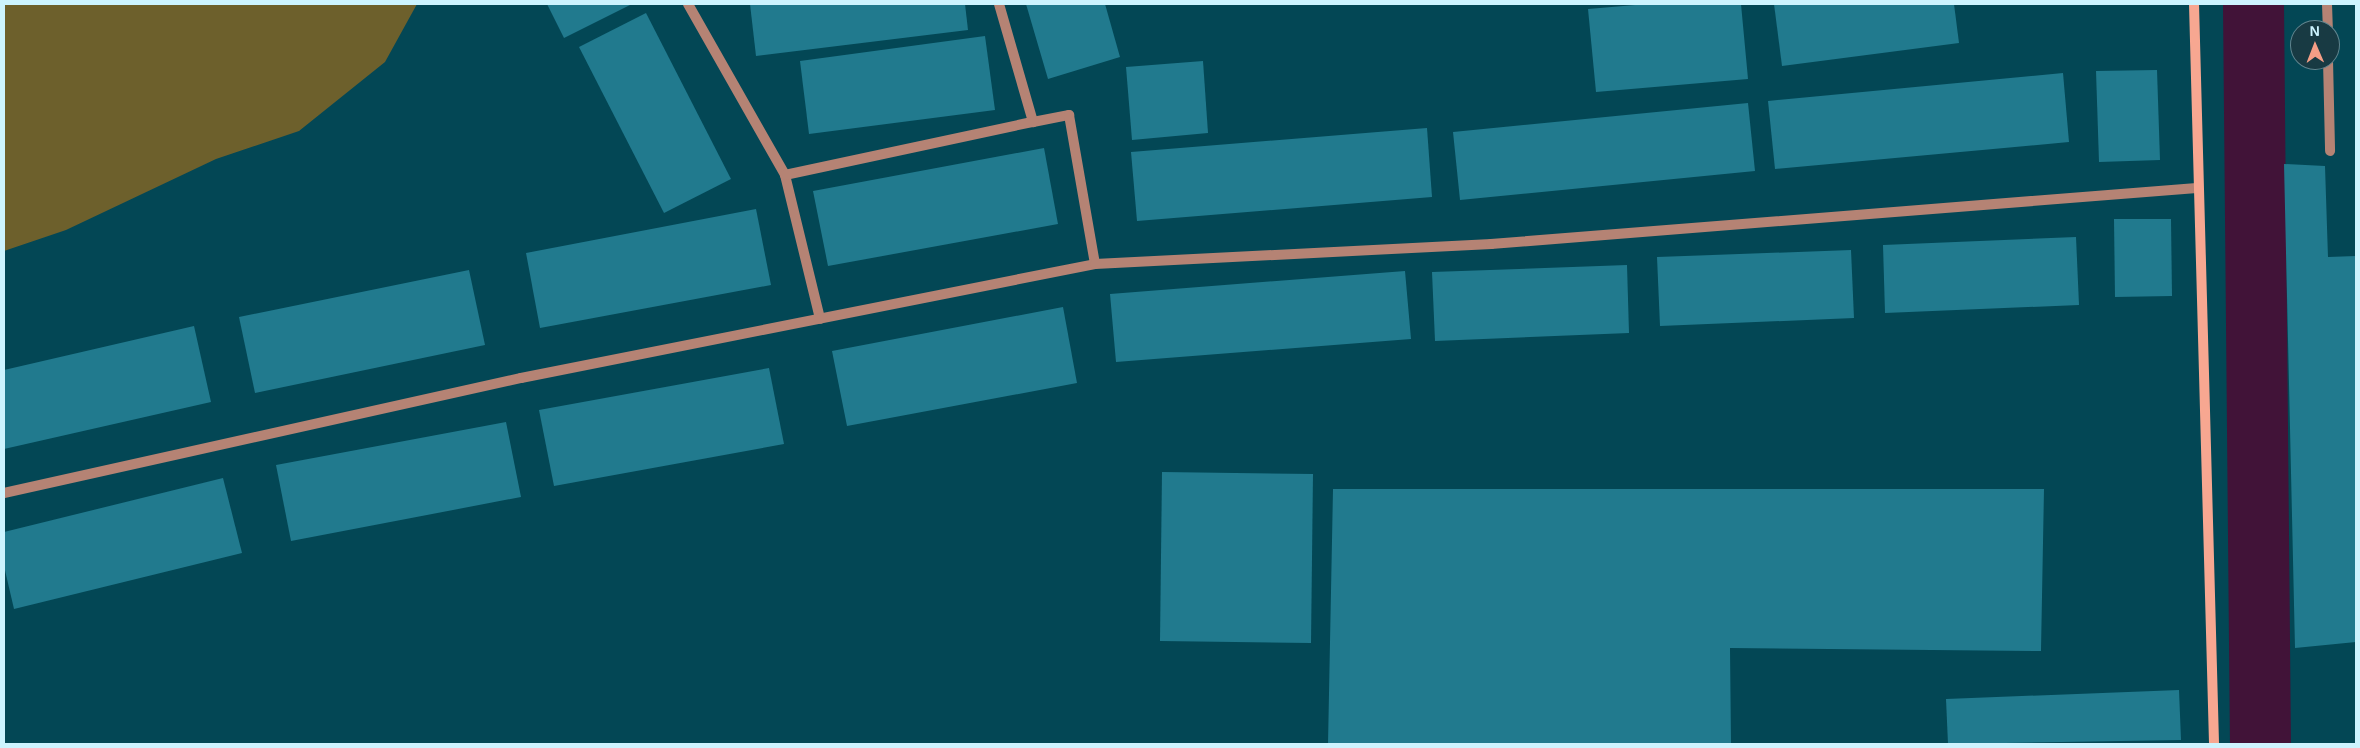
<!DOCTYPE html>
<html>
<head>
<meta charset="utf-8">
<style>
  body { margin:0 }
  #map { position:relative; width:2360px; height:748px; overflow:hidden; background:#034755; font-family:Arial,sans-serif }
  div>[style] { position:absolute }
  .green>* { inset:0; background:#6d602c }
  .river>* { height:61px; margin:-30.5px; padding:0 30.5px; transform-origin:30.5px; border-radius:30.5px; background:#411338 }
  .building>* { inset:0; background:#217a8e }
  .street>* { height:10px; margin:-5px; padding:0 5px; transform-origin:5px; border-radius:5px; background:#b58374 }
  .secondary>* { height:10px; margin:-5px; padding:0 5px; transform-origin:5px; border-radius:5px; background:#f7a791 }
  span { translate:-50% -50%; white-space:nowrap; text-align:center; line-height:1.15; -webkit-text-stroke:5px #183a43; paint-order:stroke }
  .frame { position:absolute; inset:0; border:5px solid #cdf4ff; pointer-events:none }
  .north { position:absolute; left:2290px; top:20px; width:50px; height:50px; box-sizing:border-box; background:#183a43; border:1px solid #60848e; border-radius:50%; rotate:359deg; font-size:14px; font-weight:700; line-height:20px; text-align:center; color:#cdf4ff }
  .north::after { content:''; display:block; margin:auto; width:18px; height:22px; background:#f49e86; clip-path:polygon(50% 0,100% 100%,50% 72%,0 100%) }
</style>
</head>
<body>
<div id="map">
  <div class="green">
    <div style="clip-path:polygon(4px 4px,417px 4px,385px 62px,299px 131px,216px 159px,66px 230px,4px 251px)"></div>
  </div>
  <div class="river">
    <div style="left:2253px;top:4px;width:740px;rotate:89.46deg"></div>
  </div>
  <div class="building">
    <div style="clip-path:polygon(547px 4px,632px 4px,564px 38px)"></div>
    <div style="clip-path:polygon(750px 4px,965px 4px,968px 30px,756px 56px)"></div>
    <div style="clip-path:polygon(1026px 4px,1105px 4px,1120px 57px,1048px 79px)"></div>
    <div style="clip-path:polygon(1647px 4px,1741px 4px,1748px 79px,1596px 92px,1588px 9px)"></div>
    <div style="clip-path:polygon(1774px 4px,1954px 4px,1959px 43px,1782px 66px)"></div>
    <div style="clip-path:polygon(646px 13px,731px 179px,664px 213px,579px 47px)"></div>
    <div style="clip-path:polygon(985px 36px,995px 110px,809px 134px,800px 61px)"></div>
    <div style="clip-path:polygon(1203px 61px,1208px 133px,1132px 140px,1126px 67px)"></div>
    <div style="clip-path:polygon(2157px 70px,2160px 160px,2099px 162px,2096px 71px)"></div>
    <div style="clip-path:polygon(2063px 73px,2069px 142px,1775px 169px,1768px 101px)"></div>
    <div style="clip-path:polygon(1748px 103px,1755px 171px,1460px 200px,1453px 132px)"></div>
    <div style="clip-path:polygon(1427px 128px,1432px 197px,1137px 221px,1131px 152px)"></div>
    <div style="clip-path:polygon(1044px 148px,1058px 224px,828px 266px,813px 191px)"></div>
    <div style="clip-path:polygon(2284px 164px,2325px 166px,2328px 257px,2356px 256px,2356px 642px,2295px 648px)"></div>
    <div style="clip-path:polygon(756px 209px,771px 285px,540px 328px,526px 253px)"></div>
    <div style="clip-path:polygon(2114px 219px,2171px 219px,2172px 296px,2115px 297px)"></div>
    <div style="clip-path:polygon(2076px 237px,2079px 305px,1885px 313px,1883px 245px)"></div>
    <div style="clip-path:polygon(1851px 250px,1854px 318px,1660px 326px,1657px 257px)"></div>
    <div style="clip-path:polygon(1627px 265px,1629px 333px,1435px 341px,1432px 272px)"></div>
    <div style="clip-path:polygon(469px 270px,485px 345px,255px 393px,239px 317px)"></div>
    <div style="clip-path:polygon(1405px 271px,1411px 339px,1116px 362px,1110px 294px)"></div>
    <div style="clip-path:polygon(1063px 307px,1077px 383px,847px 426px,832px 351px)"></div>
    <div style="clip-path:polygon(194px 326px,211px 402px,4px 449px,4px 370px)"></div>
    <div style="clip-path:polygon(769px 368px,784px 444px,554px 486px,539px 410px)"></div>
    <div style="clip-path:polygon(506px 422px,521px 497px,291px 541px,276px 465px)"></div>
    <div style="clip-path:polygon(1162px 472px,1313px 474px,1311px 643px,1160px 641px)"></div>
    <div style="clip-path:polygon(223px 478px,242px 553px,14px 609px,4px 566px,4px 532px)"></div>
    <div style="clip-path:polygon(1333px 489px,2044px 489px,2041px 651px,1730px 648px,1731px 744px,1328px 744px)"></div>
    <div style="clip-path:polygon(2179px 690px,2181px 740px,1948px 744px,1946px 699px)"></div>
  </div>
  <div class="street">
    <div style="left:688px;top:4px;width:197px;rotate:60.4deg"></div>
    <div style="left:785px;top:175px;width:148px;rotate:76.3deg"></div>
    <div style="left:999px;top:4px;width:123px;rotate:73.9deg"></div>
    <div style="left:1033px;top:122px;width:37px;rotate:-11deg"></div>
    <div style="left:1069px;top:115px;width:151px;rotate:80.1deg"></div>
    <div style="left:2327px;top:4px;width:26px;rotate:88deg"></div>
    <div style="left:2328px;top:60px;width:91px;rotate:88.7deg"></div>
    <div style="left:785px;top:175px;width:254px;rotate:-12.1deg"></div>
    <div style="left:4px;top:493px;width:530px;rotate:-12.54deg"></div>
    <div style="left:521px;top:378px;width:585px;rotate:-11.23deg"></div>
    <div style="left:1095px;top:264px;width:397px;rotate:-2.9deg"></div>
    <div style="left:1491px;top:244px;width:708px;rotate:-4.54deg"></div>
  </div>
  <div class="secondary">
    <div style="left:2194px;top:4px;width:740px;rotate:88.45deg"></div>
  </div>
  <div class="frame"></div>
  <div class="north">N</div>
</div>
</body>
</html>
